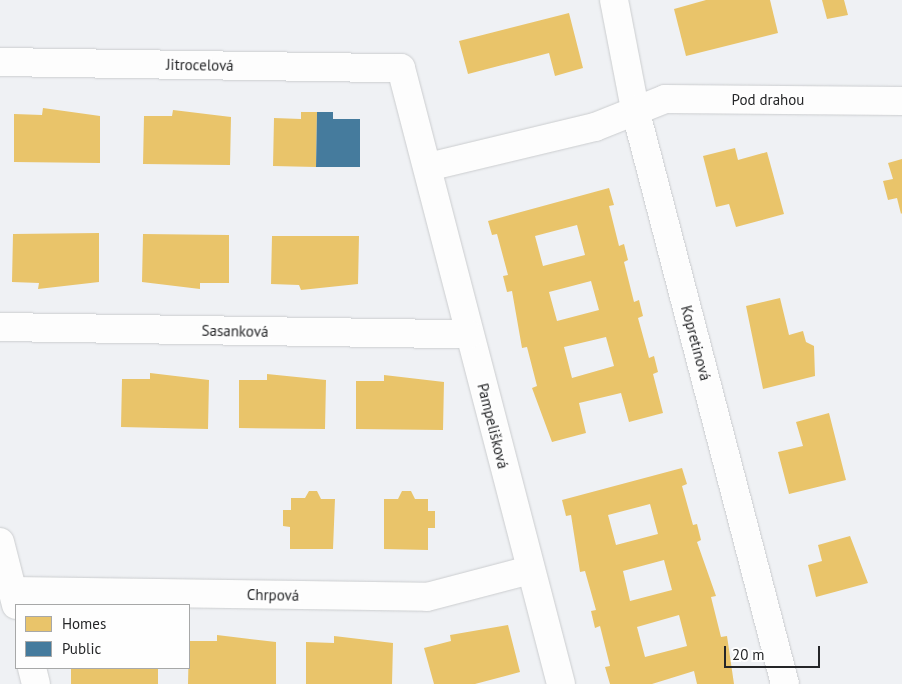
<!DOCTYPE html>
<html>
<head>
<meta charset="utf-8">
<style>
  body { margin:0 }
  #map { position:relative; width:902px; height:684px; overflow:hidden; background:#eff1f4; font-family:"PT Sans",sans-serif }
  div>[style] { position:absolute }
  .homes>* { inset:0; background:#e9c46a }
  .public>* { inset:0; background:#457b9d }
  .roads { filter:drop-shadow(0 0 1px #cbcdcf) drop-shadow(0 0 1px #cbcdcf) }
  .minor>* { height:28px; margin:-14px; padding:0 14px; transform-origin:14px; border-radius:14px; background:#fdfdfd }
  span { translate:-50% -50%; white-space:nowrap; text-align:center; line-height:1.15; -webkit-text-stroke:5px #fefefe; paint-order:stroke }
  .street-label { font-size:15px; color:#252628 }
  .legend { position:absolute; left:15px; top:604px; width:175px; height:65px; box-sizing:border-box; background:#fefefe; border:1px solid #a7a8a8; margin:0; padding:6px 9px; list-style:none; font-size:15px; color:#252628 }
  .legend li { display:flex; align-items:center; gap:10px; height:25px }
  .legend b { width:25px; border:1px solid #a7a8a8 }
  .scale { position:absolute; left:724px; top:646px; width:96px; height:22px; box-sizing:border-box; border:2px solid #252628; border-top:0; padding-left:6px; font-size:15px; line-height:18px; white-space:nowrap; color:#252628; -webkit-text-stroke:4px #fefefe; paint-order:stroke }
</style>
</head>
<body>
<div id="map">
  <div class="homes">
    <div style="clip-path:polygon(706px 0,770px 0,778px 33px,686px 56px,674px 9px)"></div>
    <div style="clip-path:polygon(822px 0,844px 0,848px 15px,827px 19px)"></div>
    <div style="clip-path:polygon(569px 13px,583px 68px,555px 76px,549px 53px,468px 74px,459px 41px)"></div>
    <div style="clip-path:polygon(43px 108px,100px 116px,100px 163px,14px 162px,14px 114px,42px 115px)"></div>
    <div style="clip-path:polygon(173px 110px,231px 117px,230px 165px,143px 164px,144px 116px,172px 116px)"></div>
    <div style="clip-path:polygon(301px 112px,317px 112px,316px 167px,273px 166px,274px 118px,301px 119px)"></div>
    <div style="clip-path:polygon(735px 148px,738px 160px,767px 152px,784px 214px,736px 227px,729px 204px,716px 207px,703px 156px)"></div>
    <div style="clip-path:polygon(902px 159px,902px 213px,901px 214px,897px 198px,888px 200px,883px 181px,893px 179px,888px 163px)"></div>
    <div style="clip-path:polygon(evenodd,609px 188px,614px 205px,609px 206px,619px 246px,624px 244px,628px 260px,624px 262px,634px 302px,639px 300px,643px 316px,638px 318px,649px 358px,654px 356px,658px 372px,653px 374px,663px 413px,629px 422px,621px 393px,579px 403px,586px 433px,552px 442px,532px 388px,537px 386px,527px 347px,522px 348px,512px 291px,507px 292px,503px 276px,508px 275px,497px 234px,492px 235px,488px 221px,609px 188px,577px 225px,585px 255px,543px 266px,535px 236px,577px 225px,609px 188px,591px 281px,599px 310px,557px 321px,549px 292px,591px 281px,609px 188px,606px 337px,614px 366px,572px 378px,564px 347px,606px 337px)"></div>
    <div style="clip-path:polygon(99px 233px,99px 282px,38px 289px,39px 283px,12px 282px,13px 234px)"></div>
    <div style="clip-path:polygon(143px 234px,229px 235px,229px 283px,200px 283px,200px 289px,142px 282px)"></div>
    <div style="clip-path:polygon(272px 236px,359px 236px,358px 284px,301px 290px,299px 285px,271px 284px)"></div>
    <div style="clip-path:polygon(780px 298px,789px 335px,803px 331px,806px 342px,814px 346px,815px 376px,763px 389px,746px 306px)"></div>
    <div style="clip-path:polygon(150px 373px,209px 380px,208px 429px,121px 427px,122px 379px,150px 379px)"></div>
    <div style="clip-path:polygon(267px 374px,326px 380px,325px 429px,239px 428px,239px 380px,267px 380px)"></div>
    <div style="clip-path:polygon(384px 375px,444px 382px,443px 430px,356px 429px,356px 381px,384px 381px)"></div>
    <div style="clip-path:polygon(829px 413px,846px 480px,789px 494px,778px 452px,803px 446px,796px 422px)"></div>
    <div style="clip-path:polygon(evenodd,682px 468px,687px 484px,682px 486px,693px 525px,697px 524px,701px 540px,697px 542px,716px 596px,711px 597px,721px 637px,727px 636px,734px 684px,697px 684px,694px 671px,652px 684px,610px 684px,605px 667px,610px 666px,600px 626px,595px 628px,591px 611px,596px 610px,585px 571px,580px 572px,571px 515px,566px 516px,562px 500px,682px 468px,650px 504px,658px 534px,616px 545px,608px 515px,650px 504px,682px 468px,664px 560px,672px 590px,630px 601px,623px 571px,664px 560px,682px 468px,679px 615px,687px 646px,645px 657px,637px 627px,679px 615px)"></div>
    <div style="clip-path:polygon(309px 491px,317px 491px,321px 499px,335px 499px,333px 549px,290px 549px,290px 527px,283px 526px,283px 510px,291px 510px,291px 498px,305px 498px)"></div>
    <div style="clip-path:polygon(402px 491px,411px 491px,415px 499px,428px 499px,428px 511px,435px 511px,435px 528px,428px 528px,428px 550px,384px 549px,384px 499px,398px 499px)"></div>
    <div style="clip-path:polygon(850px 536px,868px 583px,816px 597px,808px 565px,822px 561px,818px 545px)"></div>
    <div style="clip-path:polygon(508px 625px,520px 672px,475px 684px,434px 684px,424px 648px,451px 641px,450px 635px)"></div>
    <div style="clip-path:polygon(217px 635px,276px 642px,276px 684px,188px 684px,189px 641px,217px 641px)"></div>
    <div style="clip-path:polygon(334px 636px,393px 643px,392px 684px,306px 684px,306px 642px,334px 643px)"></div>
    <div style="clip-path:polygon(71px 668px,158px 668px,158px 684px,71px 684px)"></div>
  </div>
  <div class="public">
    <div style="clip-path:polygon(317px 112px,333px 112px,333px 119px,360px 119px,360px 167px,316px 167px)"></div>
  </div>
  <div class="roads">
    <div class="minor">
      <div style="left:614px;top:0;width:111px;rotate:79.1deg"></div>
      <div style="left:635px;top:109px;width:594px;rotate:75.38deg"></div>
      <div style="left:0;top:62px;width:401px;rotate:0.9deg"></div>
      <div style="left:401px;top:68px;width:636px;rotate:75.44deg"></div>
      <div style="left:428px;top:167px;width:172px;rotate:-13.5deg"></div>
      <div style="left:595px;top:127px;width:75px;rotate:-21.8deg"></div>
      <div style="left:665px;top:99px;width:237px;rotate:0.5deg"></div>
      <div style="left:0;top:327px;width:469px;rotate:0.9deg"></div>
      <div style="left:0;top:542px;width:65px;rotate:75.7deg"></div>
      <div style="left:13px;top:591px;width:414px;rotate:0.8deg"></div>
      <div style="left:427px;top:597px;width:106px;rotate:-14.7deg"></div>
      <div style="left:32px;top:668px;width:16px;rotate:76deg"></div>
    </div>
  </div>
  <div class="street-label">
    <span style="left:200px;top:65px;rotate:1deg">Jitrocelová</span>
    <span style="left:768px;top:100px">Pod drahou</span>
    <span style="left:235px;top:331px;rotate:1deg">Sasanková</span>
    <span style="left:696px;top:343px;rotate:75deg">Kopretinová</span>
    <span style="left:493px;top:426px;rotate:76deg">Pampelišková</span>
    <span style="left:273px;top:595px;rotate:1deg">Chrpová</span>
  </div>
  <ul class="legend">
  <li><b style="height:14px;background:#e9c46a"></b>Homes</li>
  <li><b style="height:14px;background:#457b9d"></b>Public</li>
  </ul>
  <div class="scale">20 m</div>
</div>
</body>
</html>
